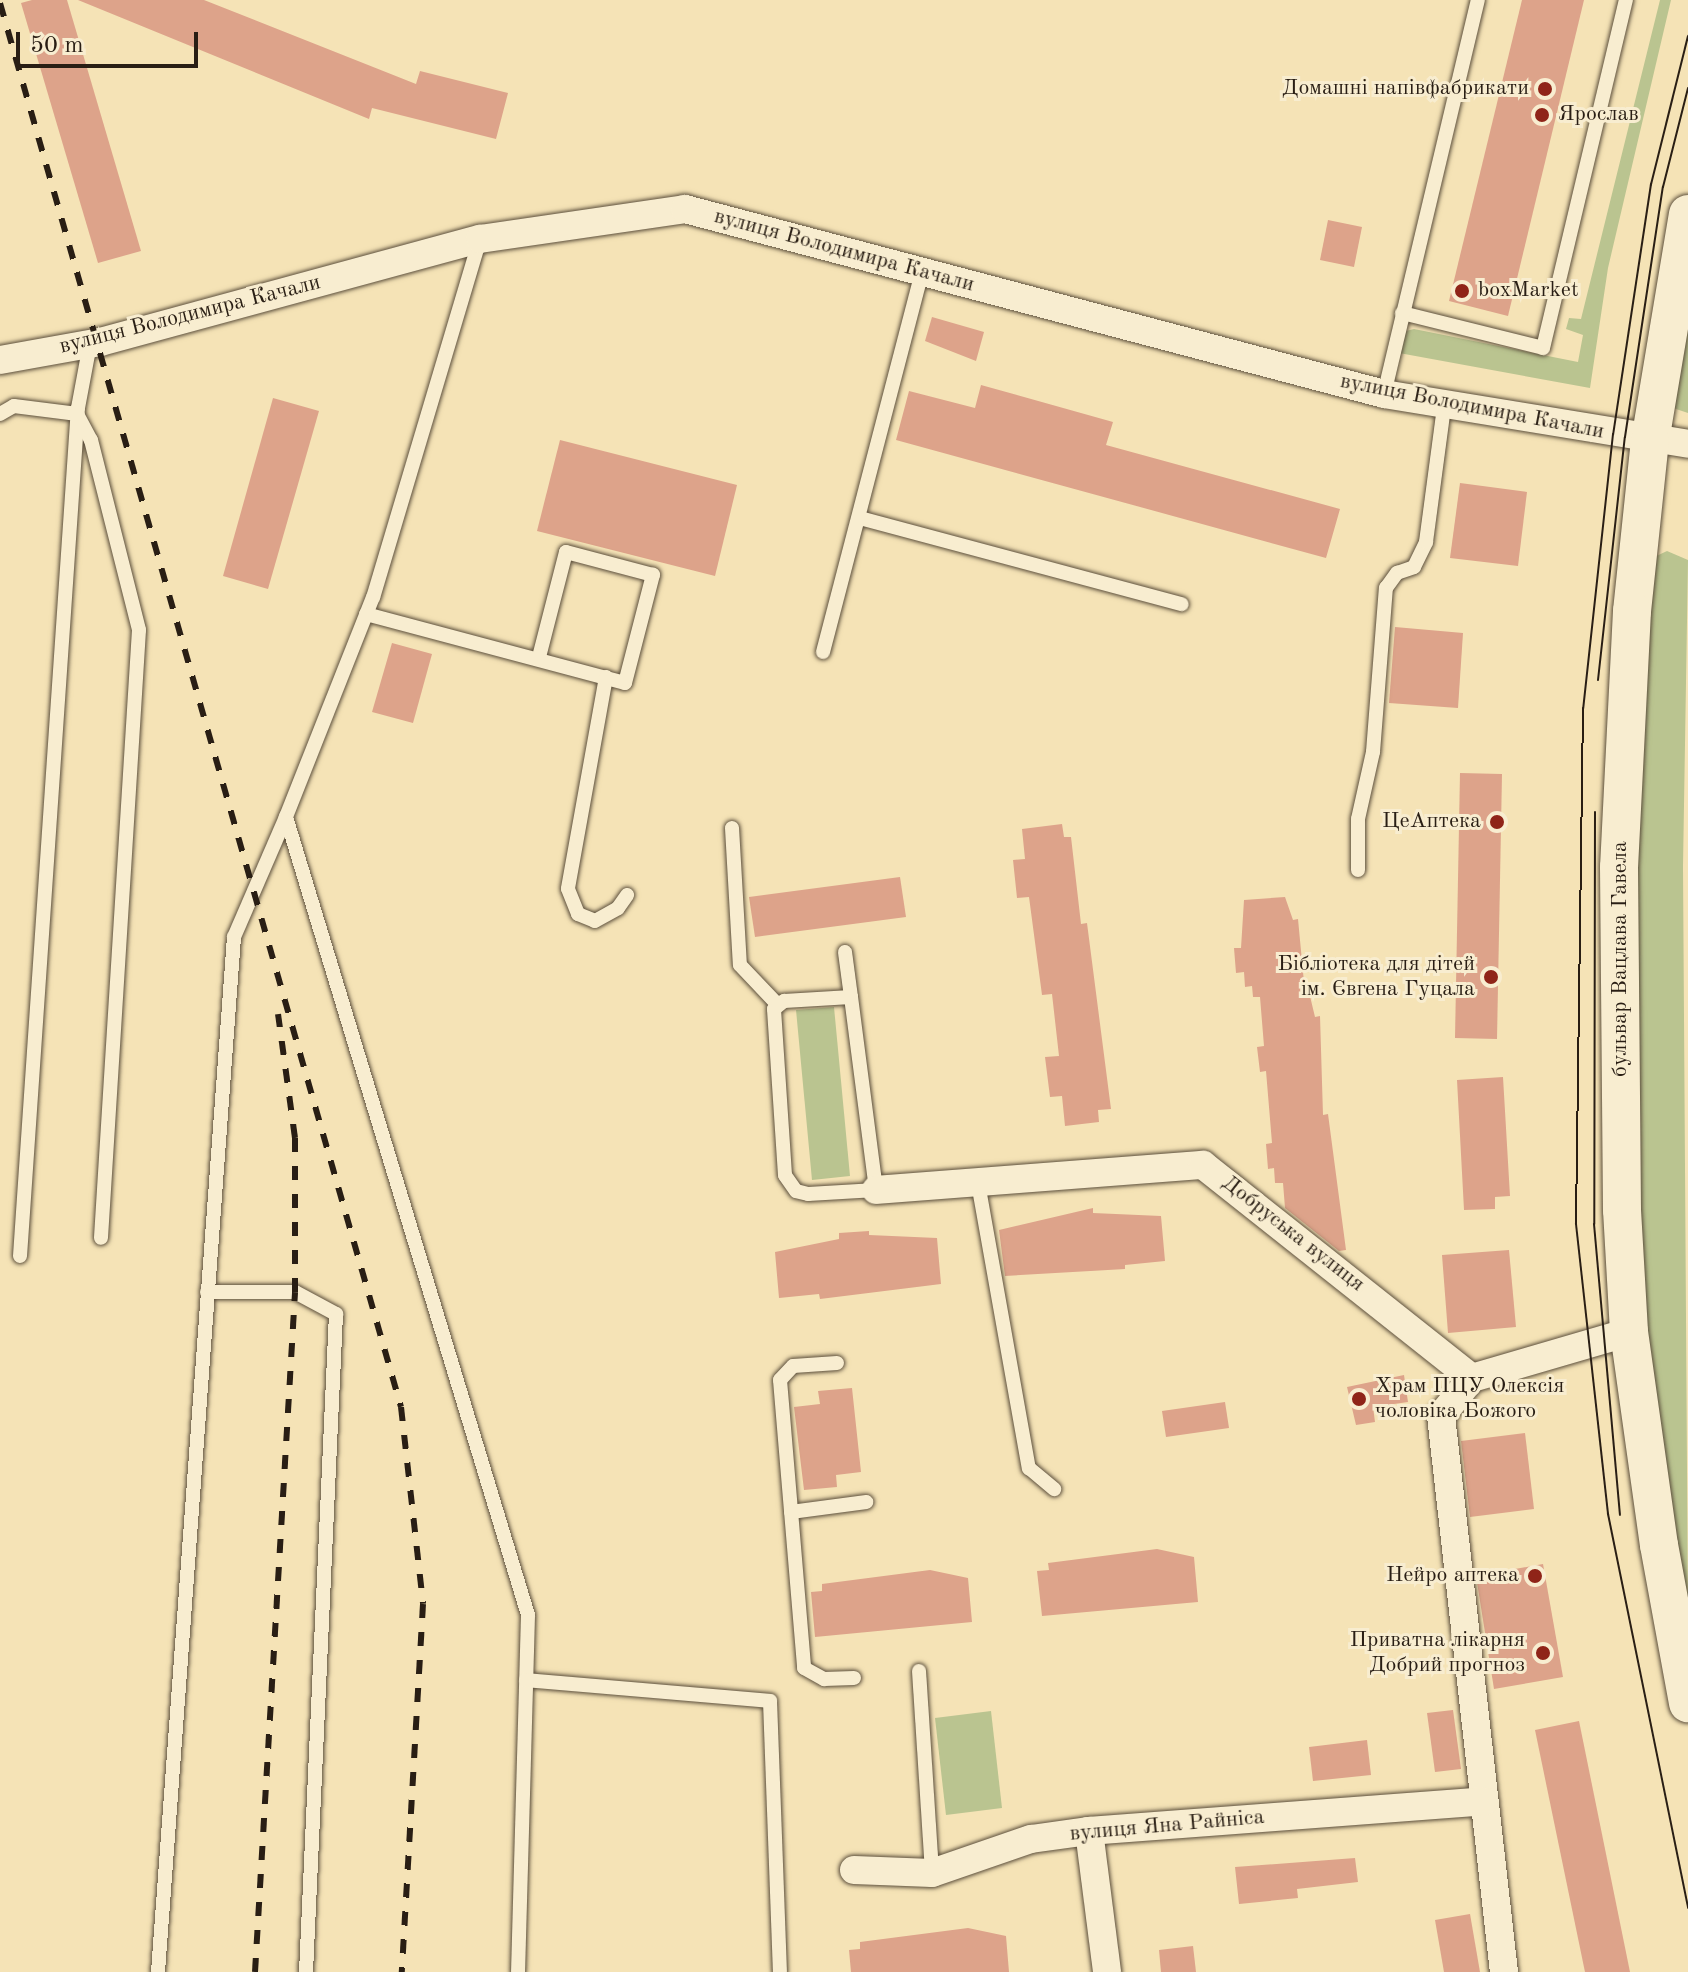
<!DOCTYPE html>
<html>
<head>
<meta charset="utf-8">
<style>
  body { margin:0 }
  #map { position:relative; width:1688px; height:1972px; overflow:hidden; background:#f5e3b6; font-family:"Old Standard TT",serif }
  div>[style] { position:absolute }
  .green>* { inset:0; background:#bac490 }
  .building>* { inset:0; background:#dda38a }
  .roads { filter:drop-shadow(0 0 2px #5c4f3c) drop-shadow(0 0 2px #5c4f3c) }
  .lane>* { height:14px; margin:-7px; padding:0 7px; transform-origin:7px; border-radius:7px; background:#f8edd0 }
  .street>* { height:28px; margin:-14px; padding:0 14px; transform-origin:14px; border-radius:14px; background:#f8edd0 }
  .secondary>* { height:38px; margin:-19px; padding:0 19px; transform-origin:19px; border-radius:19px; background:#f8edd0 }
  .tram>* { height:2px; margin:-1px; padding:0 1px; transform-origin:1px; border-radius:1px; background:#291e14 }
  .rail>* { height:6px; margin-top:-3px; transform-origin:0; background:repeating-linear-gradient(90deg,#291e14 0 14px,transparent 0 28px) }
  .dots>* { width:22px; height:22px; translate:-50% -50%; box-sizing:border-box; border:4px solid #f8edd0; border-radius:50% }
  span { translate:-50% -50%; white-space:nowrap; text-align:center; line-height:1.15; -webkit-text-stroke:6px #f8edd0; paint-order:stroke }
  .poi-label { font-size:22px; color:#291e14 }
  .right { translate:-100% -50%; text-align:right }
  .left { translate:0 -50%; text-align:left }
  .street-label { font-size:22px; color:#291e14 }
  .scale { position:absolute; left:16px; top:32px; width:182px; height:36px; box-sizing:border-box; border:4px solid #291e14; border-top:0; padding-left:10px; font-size:24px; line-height:28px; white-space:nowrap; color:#291e14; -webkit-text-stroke:6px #f8edd0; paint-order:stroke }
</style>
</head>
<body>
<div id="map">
  <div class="green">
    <div style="clip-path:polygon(1660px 0,1671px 0,1608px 268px,1590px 388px,1399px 353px,1406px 331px,1414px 329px,1578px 362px,1583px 335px,1566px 329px,1569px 318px,1581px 319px)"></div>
    <div style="clip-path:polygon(1688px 281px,1688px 413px,1673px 408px)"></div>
    <div style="clip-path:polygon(1667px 551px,1688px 560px,1683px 867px,1688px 1617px,1666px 1493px,1633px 1210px,1626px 871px,1650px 559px)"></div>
    <div style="clip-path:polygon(834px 1007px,850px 1176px,812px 1180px,796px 1010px)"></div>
    <div style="clip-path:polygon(991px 1711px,1002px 1808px,946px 1815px,935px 1718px)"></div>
  </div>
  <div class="building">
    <div style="clip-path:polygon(32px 0,67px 0,141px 251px,98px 263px,21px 3px)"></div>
    <div style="clip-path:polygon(78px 0,204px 0,416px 84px,420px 71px,508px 93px,496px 139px,372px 108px,369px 119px)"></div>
    <div style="clip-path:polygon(1522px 0,1584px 0,1508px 316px,1449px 301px)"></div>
    <div style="clip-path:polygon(1328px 220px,1362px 227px,1354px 267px,1320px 260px)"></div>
    <div style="clip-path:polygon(932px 317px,984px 332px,976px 361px,925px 341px)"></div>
    <div style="clip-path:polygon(981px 385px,1113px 422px,1106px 445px,1340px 509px,1326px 558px,896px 440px,909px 391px,975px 408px)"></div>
    <div style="clip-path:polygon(273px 398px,319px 411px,268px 589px,223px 576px)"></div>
    <div style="clip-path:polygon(560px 440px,737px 485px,715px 576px,537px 531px)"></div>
    <div style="clip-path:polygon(1460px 483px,1527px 492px,1518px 566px,1450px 558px)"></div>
    <div style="clip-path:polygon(1395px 627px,1463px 633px,1458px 708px,1389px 703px)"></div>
    <div style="clip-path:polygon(392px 643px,432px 654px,413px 723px,372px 712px)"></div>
    <div style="clip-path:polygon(1460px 773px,1502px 774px,1497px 1039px,1455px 1038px)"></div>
    <div style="clip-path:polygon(1062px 824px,1064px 837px,1071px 837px,1081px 924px,1087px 923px,1111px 1109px,1098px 1110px,1099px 1122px,1065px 1126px,1062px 1096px,1050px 1097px,1045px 1057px,1059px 1056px,1052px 994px,1042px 995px,1029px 897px,1017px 898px,1013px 860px,1025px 859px,1022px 829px)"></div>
    <div style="clip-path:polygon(900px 877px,906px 917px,755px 937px,749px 897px)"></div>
    <div style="clip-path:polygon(1285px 897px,1293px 920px,1298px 919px,1305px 993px,1309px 992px,1315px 1017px,1320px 1016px,1323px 1115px,1328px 1114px,1346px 1250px,1339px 1251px,1285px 1208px,1283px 1183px,1275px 1183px,1274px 1168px,1268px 1169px,1266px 1144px,1272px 1143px,1266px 1071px,1260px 1072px,1257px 1047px,1264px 1046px,1260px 997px,1253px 997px,1252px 986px,1245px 987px,1244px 972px,1236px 973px,1234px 948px,1241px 948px,1244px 900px)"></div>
    <div style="clip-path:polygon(1503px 1077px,1510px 1196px,1495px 1197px,1495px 1209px,1464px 1210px,1457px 1080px)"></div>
    <div style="clip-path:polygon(1093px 1208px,1093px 1213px,1161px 1216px,1165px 1261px,1125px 1265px,1125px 1269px,1005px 1276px,999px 1230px)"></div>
    <div style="clip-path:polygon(869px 1231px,869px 1235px,937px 1238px,941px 1284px,820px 1299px,819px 1294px,779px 1298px,775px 1252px,839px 1239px,839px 1233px)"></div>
    <div style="clip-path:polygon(1509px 1250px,1516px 1327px,1448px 1333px,1442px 1255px)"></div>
    <div style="clip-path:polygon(1404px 1375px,1408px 1402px,1373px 1407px,1375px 1422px,1356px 1425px,1347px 1387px)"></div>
    <div style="clip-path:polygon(852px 1388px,861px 1472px,836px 1475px,837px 1487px,804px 1490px,794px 1407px,820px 1404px,818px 1391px)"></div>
    <div style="clip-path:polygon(1225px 1402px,1229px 1428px,1166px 1437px,1162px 1411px)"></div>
    <div style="clip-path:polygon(1525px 1433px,1534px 1509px,1470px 1517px,1461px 1441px)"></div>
    <div style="clip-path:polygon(1157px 1549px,1194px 1557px,1198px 1602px,1042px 1616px,1037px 1571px,1049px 1570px,1048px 1563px)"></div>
    <div style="clip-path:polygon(1543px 1564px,1563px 1677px,1494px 1689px,1476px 1576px)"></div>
    <div style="clip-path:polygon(930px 1570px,968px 1578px,972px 1622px,815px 1637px,811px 1592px,822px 1591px,822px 1584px)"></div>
    <div style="clip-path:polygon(1453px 1710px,1461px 1769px,1435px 1772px,1427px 1713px)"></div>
    <div style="clip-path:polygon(1579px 1721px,1630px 1972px,1585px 1972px,1535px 1730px)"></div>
    <div style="clip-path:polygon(1367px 1740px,1371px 1775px,1313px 1781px,1309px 1747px)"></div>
    <div style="clip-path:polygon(1355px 1858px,1358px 1882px,1297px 1889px,1298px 1898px,1239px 1904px,1235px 1867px)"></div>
    <div style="clip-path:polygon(1470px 1914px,1480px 1972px,1444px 1972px,1435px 1920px)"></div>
    <div style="clip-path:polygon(968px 1928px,1006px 1936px,1009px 1972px,851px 1972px,849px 1950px,860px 1949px,860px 1942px)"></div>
    <div style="clip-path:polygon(1193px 1946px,1196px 1972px,1161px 1972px,1159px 1950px)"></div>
  </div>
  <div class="roads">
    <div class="lane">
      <div style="left:480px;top:239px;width:374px;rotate:106.6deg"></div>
      <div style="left:373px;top:597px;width:237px;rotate:111.6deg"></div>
      <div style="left:286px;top:817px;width:834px;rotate:73.13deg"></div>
      <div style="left:528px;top:1615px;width:357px;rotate:91.6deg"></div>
      <div style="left:1402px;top:313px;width:145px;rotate:13.9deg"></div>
      <div style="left:1543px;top:348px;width:358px;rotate:-76.6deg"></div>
      <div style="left:1384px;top:394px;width:405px;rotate:-76.6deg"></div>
      <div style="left:0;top:414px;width:16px;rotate:-30deg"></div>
      <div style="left:14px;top:406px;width:64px;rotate:7.2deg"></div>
      <div style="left:77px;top:414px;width:30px;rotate:62deg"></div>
      <div style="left:91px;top:440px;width:196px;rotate:75.8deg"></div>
      <div style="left:139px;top:630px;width:609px;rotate:93.58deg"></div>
      <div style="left:860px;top:518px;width:333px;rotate:15deg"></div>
      <div style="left:366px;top:614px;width:268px;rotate:14.9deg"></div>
      <div style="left:625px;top:683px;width:112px;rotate:-75.5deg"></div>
      <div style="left:653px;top:575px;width:90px;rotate:-165.2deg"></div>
      <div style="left:566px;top:552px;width:108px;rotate:104.4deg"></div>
      <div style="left:823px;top:652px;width:393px;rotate:-75.4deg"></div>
      <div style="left:606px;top:677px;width:215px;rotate:100.2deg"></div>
      <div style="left:568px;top:889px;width:27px;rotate:68deg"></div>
      <div style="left:578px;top:914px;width:18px;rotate:22deg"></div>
      <div style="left:595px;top:921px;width:26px;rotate:-29deg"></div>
      <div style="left:618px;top:908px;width:16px;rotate:-55deg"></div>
      <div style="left:732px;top:828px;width:137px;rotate:86.7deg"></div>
      <div style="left:740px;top:965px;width:55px;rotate:46.5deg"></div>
      <div style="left:1358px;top:870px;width:51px;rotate:-90deg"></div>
      <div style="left:1358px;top:819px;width:69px;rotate:-77.4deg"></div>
      <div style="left:1373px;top:752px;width:165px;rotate:-85.5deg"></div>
      <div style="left:1386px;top:588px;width:19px;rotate:-54deg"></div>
      <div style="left:1397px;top:573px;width:18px;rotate:-19deg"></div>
      <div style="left:1414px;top:567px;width:28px;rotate:-64deg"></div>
      <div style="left:1426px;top:542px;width:136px;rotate:-82.4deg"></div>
      <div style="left:845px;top:952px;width:45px;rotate:82.4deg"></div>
      <div style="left:851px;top:997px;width:195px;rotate:82.6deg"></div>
      <div style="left:876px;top:1190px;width:68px;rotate:176.6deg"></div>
      <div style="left:808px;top:1194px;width:12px;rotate:-166deg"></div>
      <div style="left:796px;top:1191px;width:19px;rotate:-125deg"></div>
      <div style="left:785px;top:1175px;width:166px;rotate:-93.8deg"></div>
      <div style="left:774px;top:1009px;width:13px;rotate:-39deg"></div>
      <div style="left:784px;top:1001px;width:67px;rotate:-3.4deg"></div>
      <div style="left:978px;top:1183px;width:290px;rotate:79.9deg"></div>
      <div style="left:1029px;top:1468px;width:33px;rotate:40deg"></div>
      <div style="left:20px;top:1256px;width:850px;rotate:-86.09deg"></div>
      <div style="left:78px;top:408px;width:65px;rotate:-79.4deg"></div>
      <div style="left:207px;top:1292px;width:88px"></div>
      <div style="left:295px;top:1292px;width:47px;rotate:28.2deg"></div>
      <div style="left:336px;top:1314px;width:659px;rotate:92.61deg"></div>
      <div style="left:837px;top:1363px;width:44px;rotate:176.1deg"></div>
      <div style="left:793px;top:1366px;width:19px;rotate:133deg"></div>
      <div style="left:780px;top:1380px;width:289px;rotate:85.2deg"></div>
      <div style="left:804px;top:1668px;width:23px;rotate:29deg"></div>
      <div style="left:824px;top:1679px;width:30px;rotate:-2deg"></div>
      <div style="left:791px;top:1512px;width:76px;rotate:-7.6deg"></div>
      <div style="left:919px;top:1671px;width:202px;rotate:86.3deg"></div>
      <div style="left:526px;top:1680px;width:245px;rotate:4.9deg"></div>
      <div style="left:770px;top:1701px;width:271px;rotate:87.9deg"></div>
      <div style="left:158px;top:1972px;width:1038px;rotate:-85.8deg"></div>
      <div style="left:234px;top:937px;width:131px;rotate:-66.6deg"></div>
    </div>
    <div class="street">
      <div style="left:0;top:360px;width:102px;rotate:-10.2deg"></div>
      <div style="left:100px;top:342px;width:394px;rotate:-15.2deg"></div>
      <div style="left:480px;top:239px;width:207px;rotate:-8.3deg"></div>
      <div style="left:685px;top:209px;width:723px;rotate:14.82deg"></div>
      <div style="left:1384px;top:394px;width:308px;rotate:9.3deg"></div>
      <div style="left:876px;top:1190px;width:328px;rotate:-4.4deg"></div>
      <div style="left:1203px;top:1165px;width:343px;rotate:38.4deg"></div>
      <div style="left:1472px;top:1378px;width:164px;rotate:-16.3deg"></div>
      <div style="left:1472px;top:1378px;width:49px;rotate:129.2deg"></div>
      <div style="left:1441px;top:1416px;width:560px;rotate:83.54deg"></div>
      <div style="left:1089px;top:1831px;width:142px;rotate:82.7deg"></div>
      <div style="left:854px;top:1870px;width:78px;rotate:2.2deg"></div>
      <div style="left:932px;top:1873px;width:105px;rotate:-19deg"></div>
      <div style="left:1031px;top:1839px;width:59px;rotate:-7.9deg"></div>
      <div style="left:1089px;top:1831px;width:396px;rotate:-4.3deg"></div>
    </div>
    <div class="secondary">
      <div style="left:1688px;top:214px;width:229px;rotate:99.5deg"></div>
      <div style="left:1650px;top:440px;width:172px;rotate:96deg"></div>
      <div style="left:1632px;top:611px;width:256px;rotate:92.9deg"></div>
      <div style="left:1619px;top:867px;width:343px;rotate:89.5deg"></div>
      <div style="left:1622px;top:1210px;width:122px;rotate:86.7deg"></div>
      <div style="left:1629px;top:1332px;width:215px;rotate:82deg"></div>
      <div style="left:1659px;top:1545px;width:161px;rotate:79.6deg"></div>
    </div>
  </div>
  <div class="tram">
    <div style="left:1688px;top:36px;width:153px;rotate:104deg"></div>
    <div style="left:1651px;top:184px;width:253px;rotate:98.6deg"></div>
    <div style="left:1613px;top:434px;width:276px;rotate:96.2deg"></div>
    <div style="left:1583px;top:708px;width:516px;rotate:90.78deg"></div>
    <div style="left:1576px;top:1224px;width:292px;rotate:83.7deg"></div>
    <div style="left:1608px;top:1514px;width:402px;rotate:78.5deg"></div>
    <div style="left:1598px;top:680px;width:244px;rotate:-83.7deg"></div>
    <div style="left:1625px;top:437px;width:253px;rotate:-81.4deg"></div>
    <div style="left:1663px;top:187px;width:102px;rotate:-75.8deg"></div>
    <div style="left:1595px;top:812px;width:412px;rotate:90.1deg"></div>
    <div style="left:1594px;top:1224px;width:292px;rotate:84.9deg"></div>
  </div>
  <div class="rail">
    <div style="left:0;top:3px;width:1460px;rotate:74.06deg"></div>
    <div style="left:401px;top:1407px;width:198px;rotate:83.6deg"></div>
    <div style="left:423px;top:1604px;width:369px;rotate:93.3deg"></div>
    <div style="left:255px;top:1972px;width:681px;rotate:-86.63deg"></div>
    <div style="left:295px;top:1292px;width:154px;rotate:-90deg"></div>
    <div style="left:295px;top:1138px;width:125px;rotate:-97.8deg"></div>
  </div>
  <div class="dots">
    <div style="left:1545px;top:89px;background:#8f2418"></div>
    <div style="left:1542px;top:115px;background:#8f2418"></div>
    <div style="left:1462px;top:291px;background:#8f2418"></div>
    <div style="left:1497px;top:822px;background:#8f2418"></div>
    <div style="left:1491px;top:977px;background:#8f2418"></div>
    <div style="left:1359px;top:1399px;background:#8f2418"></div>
    <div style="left:1535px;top:1576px;background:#8f2418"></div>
    <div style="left:1543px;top:1653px;background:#8f2418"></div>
  </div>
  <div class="poi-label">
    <span class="right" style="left:1529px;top:89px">Домашні напівфабрикати</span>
    <span class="left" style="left:1558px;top:115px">Ярослав</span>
    <span class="left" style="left:1478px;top:291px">boxMarket</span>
    <span class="right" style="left:1481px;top:822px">ЦеАптека</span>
    <span class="right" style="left:1475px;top:977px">Бібліотека для дітей<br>ім. Євгена Гуцала</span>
    <span class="left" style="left:1375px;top:1399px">Храм ПЦУ Олексія<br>чоловіка Божого</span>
    <span class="right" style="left:1519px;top:1576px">Нейро аптека</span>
    <span class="right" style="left:1525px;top:1653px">Приватна лікарня<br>Добрий прогноз</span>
  </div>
  <div class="street-label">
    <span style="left:844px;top:251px;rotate:15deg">вулиця Володимира Качали</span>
    <span style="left:190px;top:315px;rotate:-14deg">вулиця Володимира Качали</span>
    <span style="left:1472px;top:407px;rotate:11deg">вулиця Володимира Качали</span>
    <span style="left:1621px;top:959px;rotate:-90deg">бульвар Вацлава Гавела</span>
    <span style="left:1293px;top:1234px;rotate:38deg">Добруська вулиця</span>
    <span style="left:1167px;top:1826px;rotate:-5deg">вулиця Яна Райніса</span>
  </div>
  <div class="scale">50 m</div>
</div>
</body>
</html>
